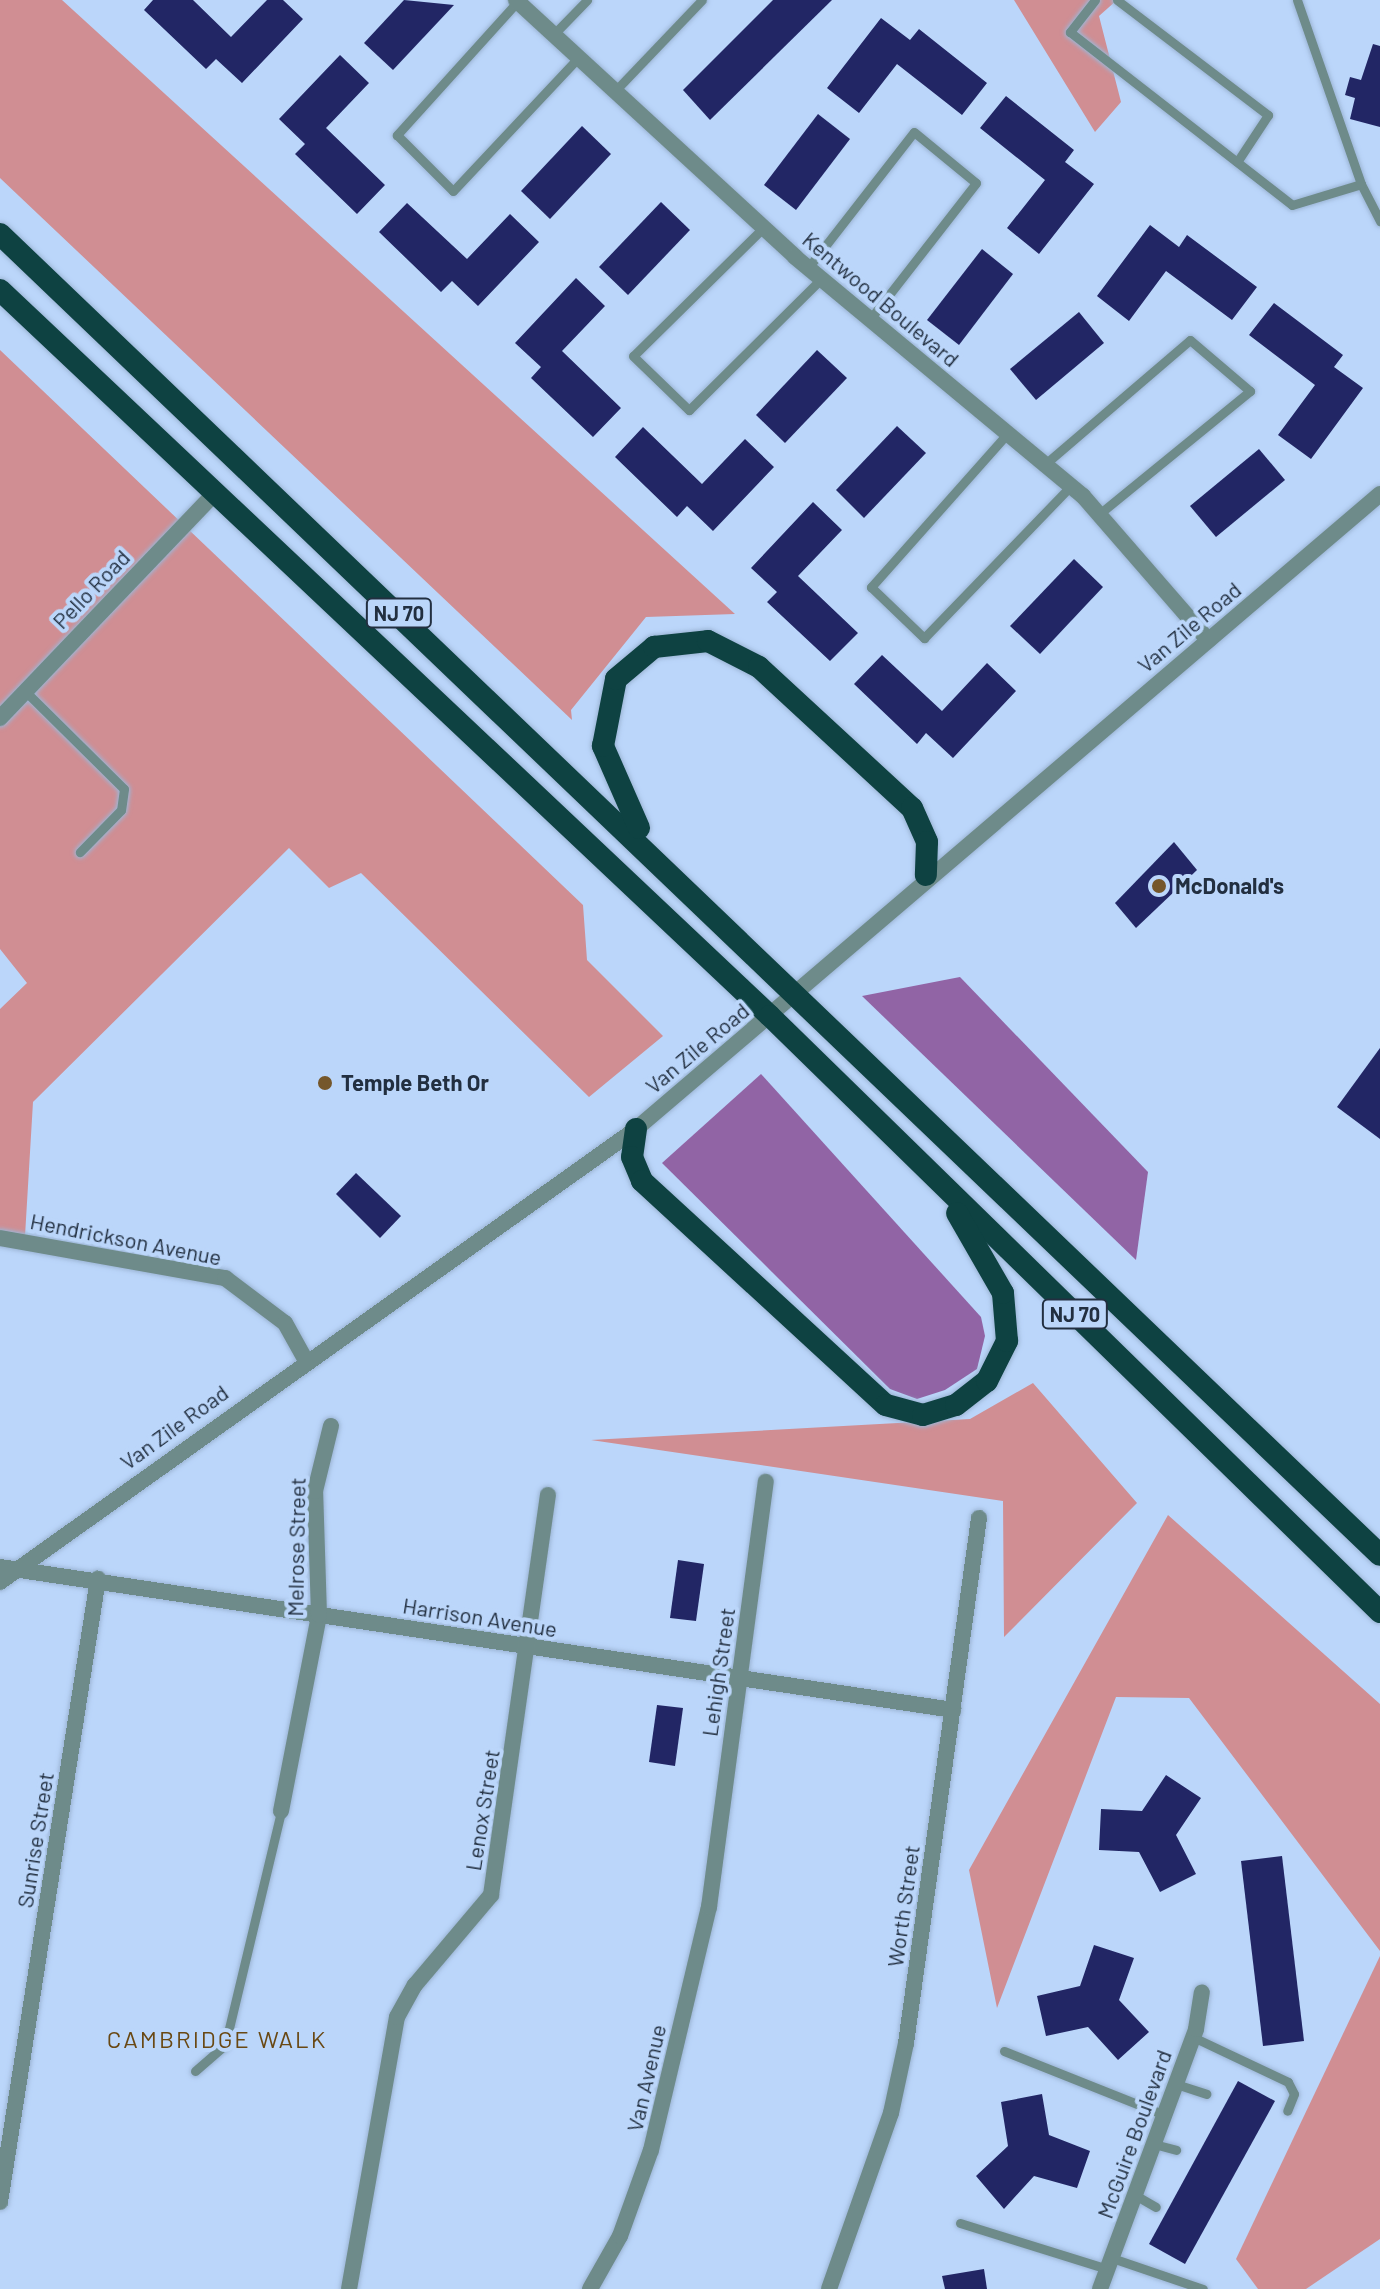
<!DOCTYPE html>
<html>
<head>
<meta charset="utf-8">
<style>
  body { margin:0 }
  #map { position:relative; width:1380px; height:2289px; overflow:hidden; background:#bbd6fa; font-family:Barlow,sans-serif }
  div>[style] { position:absolute }
  .green>* { inset:0; background:#d08e93 }
  .water>* { inset:0; background:#9164a5 }
  .building>* { inset:0; background:#222665 }
  .roads { filter:drop-shadow(0 0 2px #9cb5d5) drop-shadow(0 0 2px #9cb5d5) }
  .service>* { height:9px; margin:-4.5px; padding:0 4.5px; transform-origin:4.5px; border-radius:4.5px; background:#6e8b8a }
  .minor>* { height:16px; margin:-8px; padding:0 8px; transform-origin:8px; border-radius:8px; background:#6e8b8a }
  .tertiary>* { height:16px; margin:-8px; padding:0 8px; transform-origin:8px; border-radius:8px; background:#6e8b8a }
  .trunk>* { height:22px; margin:-11px; padding:0 11px; transform-origin:11px; border-radius:11px; background:#0e4242 }
  .dots>* { width:22px; height:22px; translate:-50% -50%; box-sizing:border-box; border:4px solid #bbd6fa; border-radius:50% }
  span { translate:-50% -50%; white-space:nowrap; text-align:center; line-height:1.15; -webkit-text-stroke:8px #bbd6fa; paint-order:stroke }
  .shield-label span { padding:2px 6px; background:#bbd6fa; border:2px solid; border-radius:6px; -webkit-text-stroke-width:0 }
  .shield-label { font-size:20px; color:#222f40; font-weight:700 }
  .street-label { font-size:22px; color:#222f40 }
  .poi-label { font-size:22px; color:#222f40; font-weight:700 }
  .left { translate:0 -50%; text-align:left }
  .neighbourhood-label { font-size:24px; color:#694813; letter-spacing:2px }
</style>
</head>
<body>
<div id="map">
  <div class="green">
    <div style="clip-path:polygon(0 0,62px 0,735px 614px,646px 617px,571px 710px,572px 720px,0 178px)"></div>
    <div style="clip-path:polygon(1014px 0,1117px 0,1099px 16px,1121px 102px,1095px 132px)"></div>
    <div style="clip-path:polygon(0 350px,583px 905px,587px 960px,663px 1036px,589px 1097px,361px 873px,329px 888px,289px 848px,33px 1102px,25px 1236px,0 1232px,0 1009px,27px 983px,0 949px)"></div>
    <div style="clip-path:polygon(1033px 1383px,1137px 1503px,1004px 1637px,1003px 1501px,591px 1440px,970px 1419px)"></div>
    <div style="clip-path:polygon(1168px 1515px,1380px 1704px,1380px 1951px,1189px 1698px,1116px 1697px,997px 2008px,969px 1870px)"></div>
    <div style="clip-path:polygon(1380px 1956px,1380px 2239px,1306px 2289px,1258px 2289px,1236px 2259px)"></div>
  </div>
  <div class="water">
    <div style="clip-path:polygon(960px 977px,1148px 1172px,1136px 1260px,862px 996px)"></div>
    <div style="clip-path:polygon(761px 1074px,981px 1317px,985px 1336px,977px 1369px,945px 1390px,917px 1399px,890px 1389px,662px 1163px)"></div>
  </div>
  <div class="building">
    <div style="clip-path:polygon(153px 0,193px 0,231px 37px,267px 0,283px 0,303px 19px,242px 83px,216px 59px,206px 69px,144px 10px)"></div>
    <div style="clip-path:polygon(404px 0,454px 5px,393px 70px,364px 43px)"></div>
    <div style="clip-path:polygon(773px 0,832px 0,710px 120px,683px 90px)"></div>
    <div style="clip-path:polygon(881px 18px,910px 40px,919px 29px,987px 83px,962px 115px,897px 64px,859px 113px,827px 88px)"></div>
    <div style="clip-path:polygon(1373px 44px,1380px 46px,1380px 127px,1350px 119px,1355px 98px,1345px 95px,1350px 77px,1361px 80px)"></div>
    <div style="clip-path:polygon(340px 55px,369px 83px,326px 128px,385px 185px,357px 214px,295px 154px,305px 144px,279px 119px)"></div>
    <div style="clip-path:polygon(1006px 96px,1074px 150px,1065px 162px,1094px 184px,1039px 254px,1007px 228px,1045px 180px,980px 128px)"></div>
    <div style="clip-path:polygon(818px 114px,850px 139px,796px 210px,764px 185px)"></div>
    <div style="clip-path:polygon(582px 126px,611px 154px,550px 219px,521px 191px)"></div>
    <div style="clip-path:polygon(661px 202px,690px 230px,628px 295px,599px 267px)"></div>
    <div style="clip-path:polygon(407px 203px,467px 259px,510px 214px,539px 242px,478px 306px,452px 281px,441px 292px,379px 232px)"></div>
    <div style="clip-path:polygon(1150px 225px,1179px 247px,1187px 235px,1257px 287px,1232px 320px,1166px 271px,1129px 321px,1097px 296px)"></div>
    <div style="clip-path:polygon(982px 249px,1013px 274px,959px 345px,927px 320px)"></div>
    <div style="clip-path:polygon(576px 278px,605px 306px,562px 351px,621px 408px,593px 437px,531px 378px,541px 367px,515px 343px)"></div>
    <div style="clip-path:polygon(1274px 303px,1343px 355px,1334px 367px,1363px 388px,1311px 459px,1278px 435px,1315px 385px,1249px 335px)"></div>
    <div style="clip-path:polygon(1079px 312px,1104px 343px,1036px 400px,1010px 369px)"></div>
    <div style="clip-path:polygon(817px 350px,847px 378px,785px 443px,756px 415px)"></div>
    <div style="clip-path:polygon(897px 426px,926px 453px,864px 518px,836px 490px)"></div>
    <div style="clip-path:polygon(643px 427px,702px 484px,745px 439px,774px 467px,713px 531px,687px 506px,677px 517px,615px 457px)"></div>
    <div style="clip-path:polygon(1259px 449px,1285px 480px,1216px 537px,1190px 506px)"></div>
    <div style="clip-path:polygon(813px 502px,842px 530px,798px 576px,858px 633px,830px 661px,767px 602px,777px 592px,751px 568px)"></div>
    <div style="clip-path:polygon(1074px 559px,1103px 587px,1040px 654px,1010px 626px)"></div>
    <div style="clip-path:polygon(882px 655px,942px 711px,987px 663px,1016px 691px,953px 758px,926px 733px,917px 744px,854px 684px)"></div>
    <div style="clip-path:polygon(1174px 842px,1197px 870px,1136px 928px,1115px 903px)"></div>
    <div style="clip-path:polygon(1380px 1048px,1380px 1139px,1337px 1107px)"></div>
    <div style="clip-path:polygon(356px 1173px,401px 1216px,380px 1238px,336px 1194px)"></div>
    <div style="clip-path:polygon(678px 1560px,704px 1564px,696px 1621px,670px 1618px)"></div>
    <div style="clip-path:polygon(657px 1705px,683px 1708px,675px 1766px,649px 1762px)"></div>
    <div style="clip-path:polygon(1166px 1775px,1201px 1798px,1176px 1835px,1196px 1874px,1160px 1892px,1139px 1852px,1099px 1850px,1101px 1809px,1142px 1811px)"></div>
    <div style="clip-path:polygon(1282px 1856px,1304px 2041px,1263px 2046px,1241px 1861px)"></div>
    <div style="clip-path:polygon(1094px 1945px,1134px 1958px,1119px 2000px,1149px 2032px,1118px 2060px,1088px 2027px,1046px 2036px,1037px 1996px,1080px 1986px)"></div>
    <div style="clip-path:polygon(1238px 2081px,1275px 2101px,1185px 2264px,1149px 2244px)"></div>
    <div style="clip-path:polygon(1042px 2094px,1049px 2135px,1090px 2151px,1077px 2188px,1034px 2176px,1004px 2209px,976px 2176px,1008px 2146px,1001px 2102px)"></div>
    <div style="clip-path:polygon(984px 2269px,987px 2289px,945px 2289px,942px 2276px)"></div>
  </div>
  <div class="roads">
    <div class="service">
      <div style="left:1095px;top:0;width:41px;rotate:128deg"></div>
      <div style="left:1070px;top:32px;width:281px;rotate:37.9deg"></div>
      <div style="left:1292px;top:205px;width:72px;rotate:-16.9deg"></div>
      <div style="left:1361px;top:184px;width:42px;rotate:62.8deg"></div>
      <div style="left:1117px;top:0;width:190px;rotate:37.3deg"></div>
      <div style="left:1268px;top:115px;width:56px;rotate:123.4deg"></div>
      <div style="left:1297px;top:0;width:195px;rotate:70.8deg"></div>
      <div style="left:518px;top:1px;width:181px;rotate:132.1deg"></div>
      <div style="left:397px;top:135px;width:79px;rotate:45deg"></div>
      <div style="left:453px;top:191px;width:181px;rotate:-46.8deg"></div>
      <div style="left:553px;top:35px;width:49px;rotate:-45.8deg"></div>
      <div style="left:614px;top:92px;width:127px;rotate:-46.3deg"></div>
      <div style="left:763px;top:228px;width:182px;rotate:135.4deg"></div>
      <div style="left:633px;top:356px;width:78px;rotate:44deg"></div>
      <div style="left:689px;top:410px;width:186px;rotate:-44.8deg"></div>
      <div style="left:808px;top:268px;width:172px;rotate:-52.1deg"></div>
      <div style="left:914px;top:132px;width:80px;rotate:39.4deg"></div>
      <div style="left:976px;top:183px;width:172px;rotate:127.9deg"></div>
      <div style="left:1007px;top:434px;width:205px;rotate:131.6deg"></div>
      <div style="left:871px;top:587px;width:74px;rotate:43.9deg"></div>
      <div style="left:924px;top:638px;width:211px;rotate:-46deg"></div>
      <div style="left:1044px;top:465px;width:192px;rotate:-40.6deg"></div>
      <div style="left:1190px;top:340px;width:79px;rotate:40.4deg"></div>
      <div style="left:1250px;top:391px;width:195px;rotate:140.8deg"></div>
      <div style="left:25px;top:691px;width:139px;rotate:44.7deg"></div>
      <div style="left:124px;top:789px;width:21px;rotate:98deg"></div>
      <div style="left:121px;top:810px;width:59px;rotate:134.3deg"></div>
      <div style="left:1193px;top:2037px;width:105px;rotate:25.3deg"></div>
      <div style="left:1288px;top:2082px;width:13px;rotate:63deg"></div>
      <div style="left:1294px;top:2094px;width:18px;rotate:112deg"></div>
      <div style="left:1004px;top:2051px;width:173px;rotate:21.7deg"></div>
      <div style="left:195px;top:2071px;width:40px;rotate:-41deg"></div>
      <div style="left:225px;top:2045px;width:241px;rotate:-76.5deg"></div>
      <div style="left:1176px;top:2084px;width:32px;rotate:18deg"></div>
      <div style="left:1154px;top:2144px;width:23px;rotate:15deg"></div>
      <div style="left:1135px;top:2195px;width:24px;rotate:30deg"></div>
      <div style="left:960px;top:2223px;width:155px;rotate:17.3deg"></div>
      <div style="left:1112px;top:2258px;width:96px;rotate:18.8deg"></div>
    </div>
    <div class="minor">
      <div style="left:516px;top:0;width:379px;rotate:42.6deg"></div>
      <div style="left:795px;top:257px;width:374px;rotate:39.7deg"></div>
      <div style="left:1083px;top:496px;width:191px;rotate:49deg"></div>
      <div style="left:0;top:718px;width:311px;rotate:-46.3deg"></div>
      <div style="left:0;top:1238px;width:229px;rotate:10.1deg"></div>
      <div style="left:225px;top:1278px;width:75px;rotate:36.9deg"></div>
      <div style="left:285px;top:1323px;width:41px;rotate:60.9deg"></div>
      <div style="left:0;top:1567px;width:964px;rotate:8.53deg"></div>
      <div style="left:281px;top:1811px;width:200px;rotate:-79deg"></div>
      <div style="left:319px;top:1615px;width:124px;rotate:-91.8deg"></div>
      <div style="left:315px;top:1491px;width:67px;rotate:-76.2deg"></div>
      <div style="left:0;top:2202px;width:631px;rotate:-81.06deg"></div>
      <div style="left:349px;top:2289px;width:276px;rotate:-80deg"></div>
      <div style="left:397px;top:2017px;width:37px;rotate:-61deg"></div>
      <div style="left:415px;top:1985px;width:118px;rotate:-49.8deg"></div>
      <div style="left:491px;top:1895px;width:404px;rotate:-81.9deg"></div>
      <div style="left:590px;top:2289px;width:61px;rotate:-60.5deg"></div>
      <div style="left:620px;top:2236px;width:91px;rotate:-70.2deg"></div>
      <div style="left:651px;top:2150px;width:250px;rotate:-76.6deg"></div>
      <div style="left:709px;top:1907px;width:429px;rotate:-82.4deg"></div>
      <div style="left:829px;top:2289px;width:187px;rotate:-70.6deg"></div>
      <div style="left:891px;top:2113px;width:72px;rotate:-77.9deg"></div>
      <div style="left:906px;top:2043px;width:530px;rotate:-82.08deg"></div>
      <div style="left:1100px;top:2289px;width:277px;rotate:-69.7deg"></div>
      <div style="left:1196px;top:2029px;width:37px;rotate:-81deg"></div>
    </div>
    <div class="tertiary">
      <div style="left:0;top:1582px;width:781px;rotate:-35.46deg"></div>
      <div style="left:636px;top:1129px;width:978px;rotate:-40.48deg"></div>
    </div>
    <div class="trunk">
      <div style="left:0;top:234px;width:1910px;rotate:43.75deg"></div>
      <div style="left:0;top:290px;width:1058px;rotate:43.32deg"></div>
      <div style="left:770px;top:1016px;width:853px;rotate:44.33deg"></div>
      <div style="left:639px;top:828px;width:90px;rotate:-113.7deg"></div>
      <div style="left:603px;top:746px;width:68px;rotate:-79deg"></div>
      <div style="left:616px;top:679px;width:50px;rotate:-40.1deg"></div>
      <div style="left:654px;top:647px;width:54px;rotate:-6.3deg"></div>
      <div style="left:708px;top:641px;width:57px;rotate:27deg"></div>
      <div style="left:759px;top:667px;width:208px;rotate:42.7deg"></div>
      <div style="left:912px;top:808px;width:37px;rotate:66deg"></div>
      <div style="left:927px;top:842px;width:33px;rotate:92deg"></div>
      <div style="left:636px;top:1129px;width:28px;rotate:98deg"></div>
      <div style="left:632px;top:1157px;width:26px;rotate:67deg"></div>
      <div style="left:642px;top:1181px;width:331px;rotate:42.6deg"></div>
      <div style="left:886px;top:1405px;width:38px;rotate:15deg"></div>
      <div style="left:923px;top:1415px;width:34px;rotate:-17deg"></div>
      <div style="left:956px;top:1405px;width:39px;rotate:-38deg"></div>
      <div style="left:987px;top:1381px;width:45px;rotate:-63.4deg"></div>
      <div style="left:1007px;top:1341px;width:48px;rotate:-94.8deg"></div>
      <div style="left:1003px;top:1293px;width:92px;rotate:-119.9deg"></div>
    </div>
  </div>
  <div class="dots">
    <div style="left:1159px;top:886px;background:#75572b"></div>
    <div style="left:325px;top:1083px;background:#75572b"></div>
  </div>
  <div class="shield-label">
    <span style="left:399px;top:613px">NJ 70</span>
    <span style="left:1075px;top:1314px">NJ 70</span>
  </div>
  <div class="street-label">
    <span style="left:881px;top:299px;rotate:40deg">Kentwood Boulevard</span>
    <span style="left:91px;top:589px;rotate:-46deg">Pello Road</span>
    <span style="left:1189px;top:627px;rotate:-40deg">Van Zile Road</span>
    <span style="left:697px;top:1048px;rotate:-40deg">Van Zile Road</span>
    <span style="left:126px;top:1239px;rotate:11deg">Hendrickson Avenue</span>
    <span style="left:174px;top:1427px;rotate:-36deg">Van Zile Road</span>
    <span style="left:296px;top:1547px;rotate:-89deg">Melrose Street</span>
    <span style="left:480px;top:1617px;rotate:9deg">Harrison Avenue</span>
    <span style="left:718px;top:1672px;rotate:-82deg">Lehigh Street</span>
    <span style="left:482px;top:1810px;rotate:-81deg">Lenox Street</span>
    <span style="left:35px;top:1840px;rotate:-81deg">Sunrise Street</span>
    <span style="left:903px;top:1906px;rotate:-82deg">Worth Street</span>
    <span style="left:646px;top:2078px;rotate:-77deg">Van Avenue</span>
    <span style="left:1134px;top:2134px;rotate:-70deg">McGuire Boulevard</span>
  </div>
  <div class="poi-label">
    <span class="left" style="left:1175px;top:886px">McDonald's</span>
    <span class="left" style="left:341px;top:1083px">Temple Beth Or</span>
  </div>
  <div class="neighbourhood-label">
    <span style="left:217px;top:2039px">CAMBRIDGE WALK</span>
  </div>
</div>
</body>
</html>
